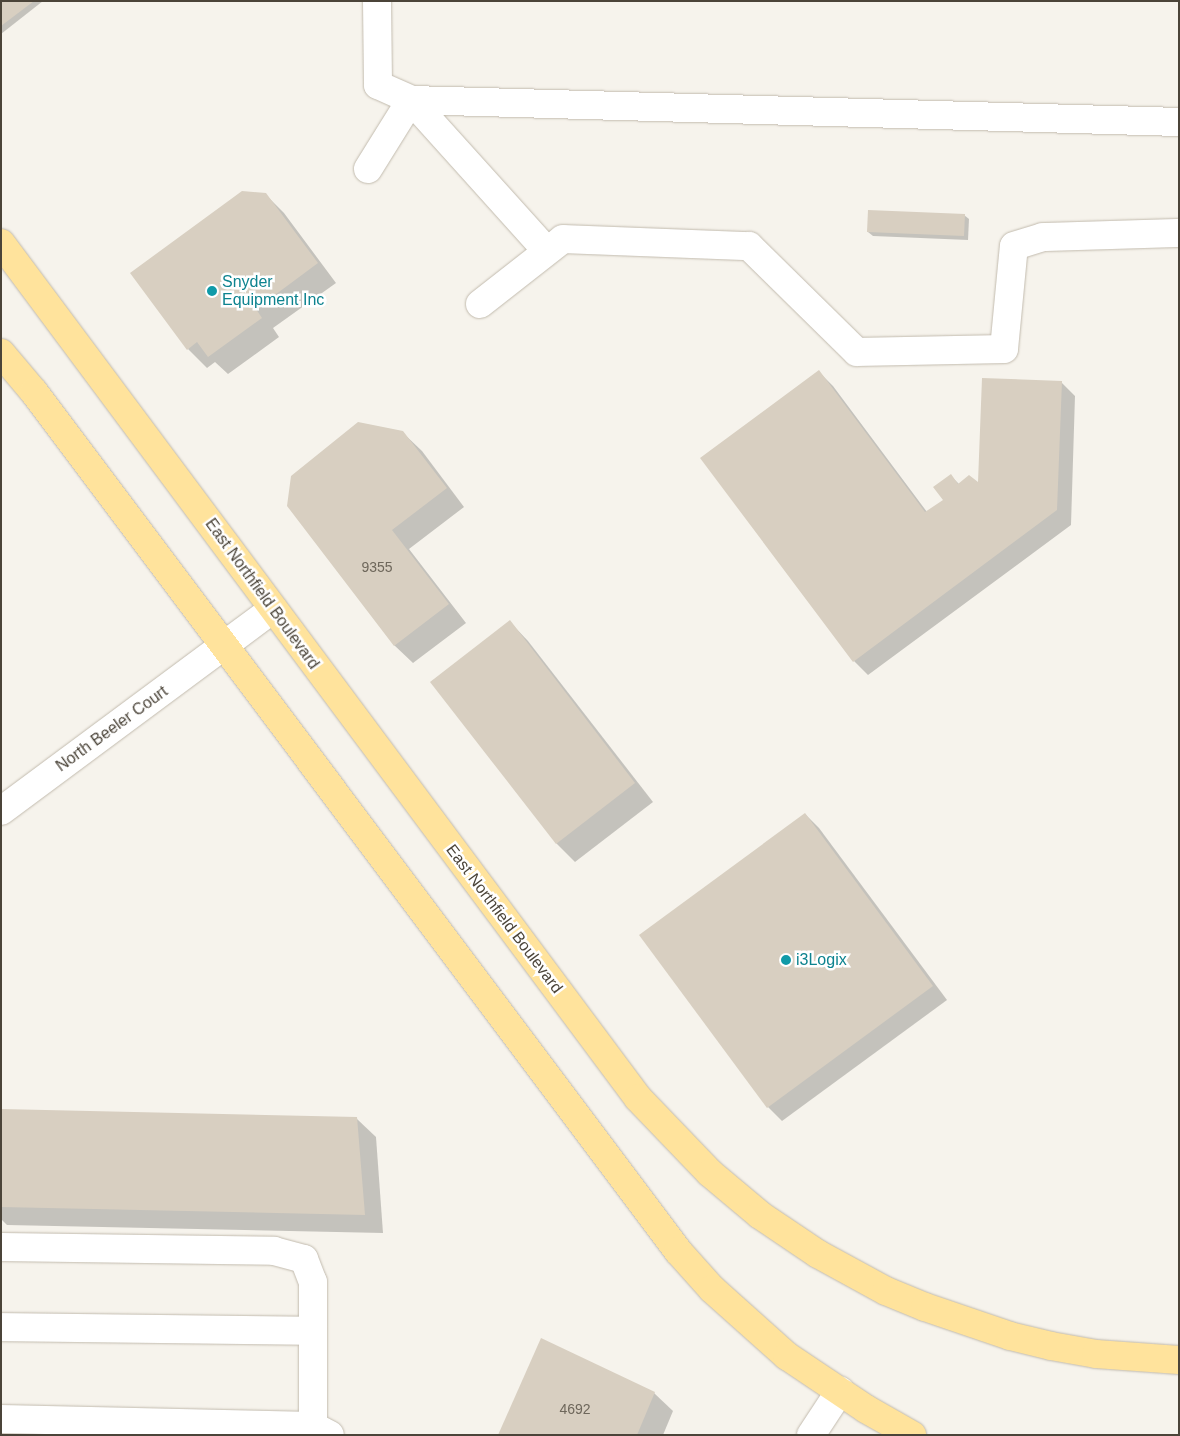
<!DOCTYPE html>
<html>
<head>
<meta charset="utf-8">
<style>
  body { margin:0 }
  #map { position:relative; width:1180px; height:1436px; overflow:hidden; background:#f6f3ec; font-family:Helvetica,sans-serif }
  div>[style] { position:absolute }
  .shadow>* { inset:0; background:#0003 }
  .building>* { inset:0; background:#d8cfc1 }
  .roads { filter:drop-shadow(0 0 1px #c2bbae) drop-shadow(0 0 1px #c2bbae) }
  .minor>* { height:28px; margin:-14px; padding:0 14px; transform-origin:14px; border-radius:14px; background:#fff }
  .major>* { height:28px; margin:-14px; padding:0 14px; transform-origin:14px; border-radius:14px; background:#ffe39c }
  .dots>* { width:14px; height:14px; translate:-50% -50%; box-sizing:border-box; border:2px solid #fff; border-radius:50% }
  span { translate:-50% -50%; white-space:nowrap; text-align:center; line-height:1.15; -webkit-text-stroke:5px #fff; paint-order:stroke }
  .number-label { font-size:14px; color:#6e675b }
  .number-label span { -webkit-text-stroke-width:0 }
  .culture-label { font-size:16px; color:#0d838f }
  .left { translate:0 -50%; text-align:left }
  .street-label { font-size:16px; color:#4b4439 }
  .frame { position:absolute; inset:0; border:2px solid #4b4439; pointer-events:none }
</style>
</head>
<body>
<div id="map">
  <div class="shadow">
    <div style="clip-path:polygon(1px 1px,43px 1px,1px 34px)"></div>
    <div style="clip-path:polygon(265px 194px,284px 213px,336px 283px,273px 328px,279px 337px,228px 374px,215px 362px,207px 368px,188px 349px)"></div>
    <div style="clip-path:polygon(964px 215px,969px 219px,968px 240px,873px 236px,868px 232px)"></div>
    <div style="clip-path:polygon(819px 372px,833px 386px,927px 512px,944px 500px,951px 476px,959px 484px,979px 484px,1061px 382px,1075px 396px,1071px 525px,868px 675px,854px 661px,702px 458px)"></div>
    <div style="clip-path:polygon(402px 432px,422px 451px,464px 507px,409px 549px,466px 623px,413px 663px,394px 645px,292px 476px)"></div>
    <div style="clip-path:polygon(510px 622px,528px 641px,653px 802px,575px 862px,557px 844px,431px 682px)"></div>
    <div style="clip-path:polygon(805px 814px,819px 828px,947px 1000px,782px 1121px,768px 1107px)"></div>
    <div style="clip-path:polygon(1px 1110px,357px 1119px,376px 1137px,383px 1233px,7px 1225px,1px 1219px)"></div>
    <div style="clip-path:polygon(654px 1393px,673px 1411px,663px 1435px,500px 1435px)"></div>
  </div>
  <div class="building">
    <div style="clip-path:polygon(1px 1px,34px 1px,1px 26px)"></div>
    <div style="clip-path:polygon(242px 191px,266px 193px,318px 263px,256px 309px,262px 318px,208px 357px,197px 342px,187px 350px,130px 273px)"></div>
    <div style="clip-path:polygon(868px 210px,965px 214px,964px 236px,867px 232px)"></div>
    <div style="clip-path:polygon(819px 370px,925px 512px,943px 500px,933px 487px,951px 474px,958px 484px,969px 475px,978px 482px,982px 378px,1062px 381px,1057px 510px,853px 662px,700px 458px)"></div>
    <div style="clip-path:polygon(358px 422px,403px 431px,447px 488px,392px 530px,449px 604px,394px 646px,287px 506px,291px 476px)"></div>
    <div style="clip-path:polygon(510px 620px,635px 783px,556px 844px,430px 682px)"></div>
    <div style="clip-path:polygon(805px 813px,933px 986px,767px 1108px,639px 935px)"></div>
    <div style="clip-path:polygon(1px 1109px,357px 1117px,365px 1215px,1px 1207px)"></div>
    <div style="clip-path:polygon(541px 1338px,655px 1392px,637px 1435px,498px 1435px)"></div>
  </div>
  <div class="roads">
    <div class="minor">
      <div style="left:377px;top:1px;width:84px;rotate:89.3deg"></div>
      <div style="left:378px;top:85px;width:36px;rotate:24deg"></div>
      <div style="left:411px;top:100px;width:768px;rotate:1.64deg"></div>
      <div style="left:368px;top:169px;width:81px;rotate:-58.1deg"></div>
      <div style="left:411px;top:100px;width:203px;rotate:48deg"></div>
      <div style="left:480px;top:304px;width:105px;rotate:-38.1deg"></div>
      <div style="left:563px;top:239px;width:186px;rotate:2.2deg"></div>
      <div style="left:749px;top:246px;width:151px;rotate:44.5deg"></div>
      <div style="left:857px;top:352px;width:147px;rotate:-1.2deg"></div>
      <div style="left:1004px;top:349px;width:103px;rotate:-84.5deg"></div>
      <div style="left:1014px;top:246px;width:30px;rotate:-17deg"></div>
      <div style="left:1043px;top:237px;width:136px;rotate:-1.7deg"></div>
      <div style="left:1px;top:811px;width:339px;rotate:-36.6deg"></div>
      <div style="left:1px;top:1247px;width:273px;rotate:0.8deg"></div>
      <div style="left:274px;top:1251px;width:31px;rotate:15deg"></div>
      <div style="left:304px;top:1259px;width:25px;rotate:69deg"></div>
      <div style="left:313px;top:1282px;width:144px;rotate:90deg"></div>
      <div style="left:1px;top:1327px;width:312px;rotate:0.7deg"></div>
      <div style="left:1px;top:1419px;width:312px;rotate:1.3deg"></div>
      <div style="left:313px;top:1426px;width:19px;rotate:28deg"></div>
      <div style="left:811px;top:1435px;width:53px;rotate:-56.6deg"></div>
    </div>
    <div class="major">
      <div style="left:1px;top:243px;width:1066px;rotate:53.31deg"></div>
      <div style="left:638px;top:1098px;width:104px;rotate:46.2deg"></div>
      <div style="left:710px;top:1173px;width:65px;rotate:40deg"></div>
      <div style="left:760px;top:1215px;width:70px;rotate:33.9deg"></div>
      <div style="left:818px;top:1254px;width:77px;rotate:28.6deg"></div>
      <div style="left:886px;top:1291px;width:42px;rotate:22.3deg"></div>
      <div style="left:925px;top:1307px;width:90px;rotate:18.8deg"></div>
      <div style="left:1010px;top:1336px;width:42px;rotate:13.7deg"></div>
      <div style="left:1051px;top:1346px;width:46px;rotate:10.1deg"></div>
      <div style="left:1096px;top:1354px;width:83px;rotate:4.1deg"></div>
      <div style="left:1px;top:353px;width:51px;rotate:49.8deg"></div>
      <div style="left:34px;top:392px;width:1074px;rotate:53.14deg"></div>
      <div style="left:678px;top:1251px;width:51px;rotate:48.2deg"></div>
      <div style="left:712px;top:1289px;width:101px;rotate:41.8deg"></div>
      <div style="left:787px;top:1356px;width:95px;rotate:33.9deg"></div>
      <div style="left:866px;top:1409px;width:53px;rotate:29.5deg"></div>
    </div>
  </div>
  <div class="dots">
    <div style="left:212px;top:291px;background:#0f9aa8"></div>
    <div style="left:786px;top:960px;background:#0f9aa8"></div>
  </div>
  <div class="number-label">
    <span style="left:377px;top:567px">9355</span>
    <span style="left:575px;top:1409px">4692</span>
  </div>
  <div class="culture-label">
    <span class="left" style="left:222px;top:291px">Snyder<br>Equipment Inc</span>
    <span class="left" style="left:796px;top:960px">i3Logix</span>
  </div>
  <div class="street-label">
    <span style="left:262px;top:594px;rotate:54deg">East Northfield Boulevard</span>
    <span style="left:112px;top:729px;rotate:-36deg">North Beeler Court</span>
    <span style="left:504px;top:919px;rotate:53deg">East Northfield Boulevard</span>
  </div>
  <div class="frame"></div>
</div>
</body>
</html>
